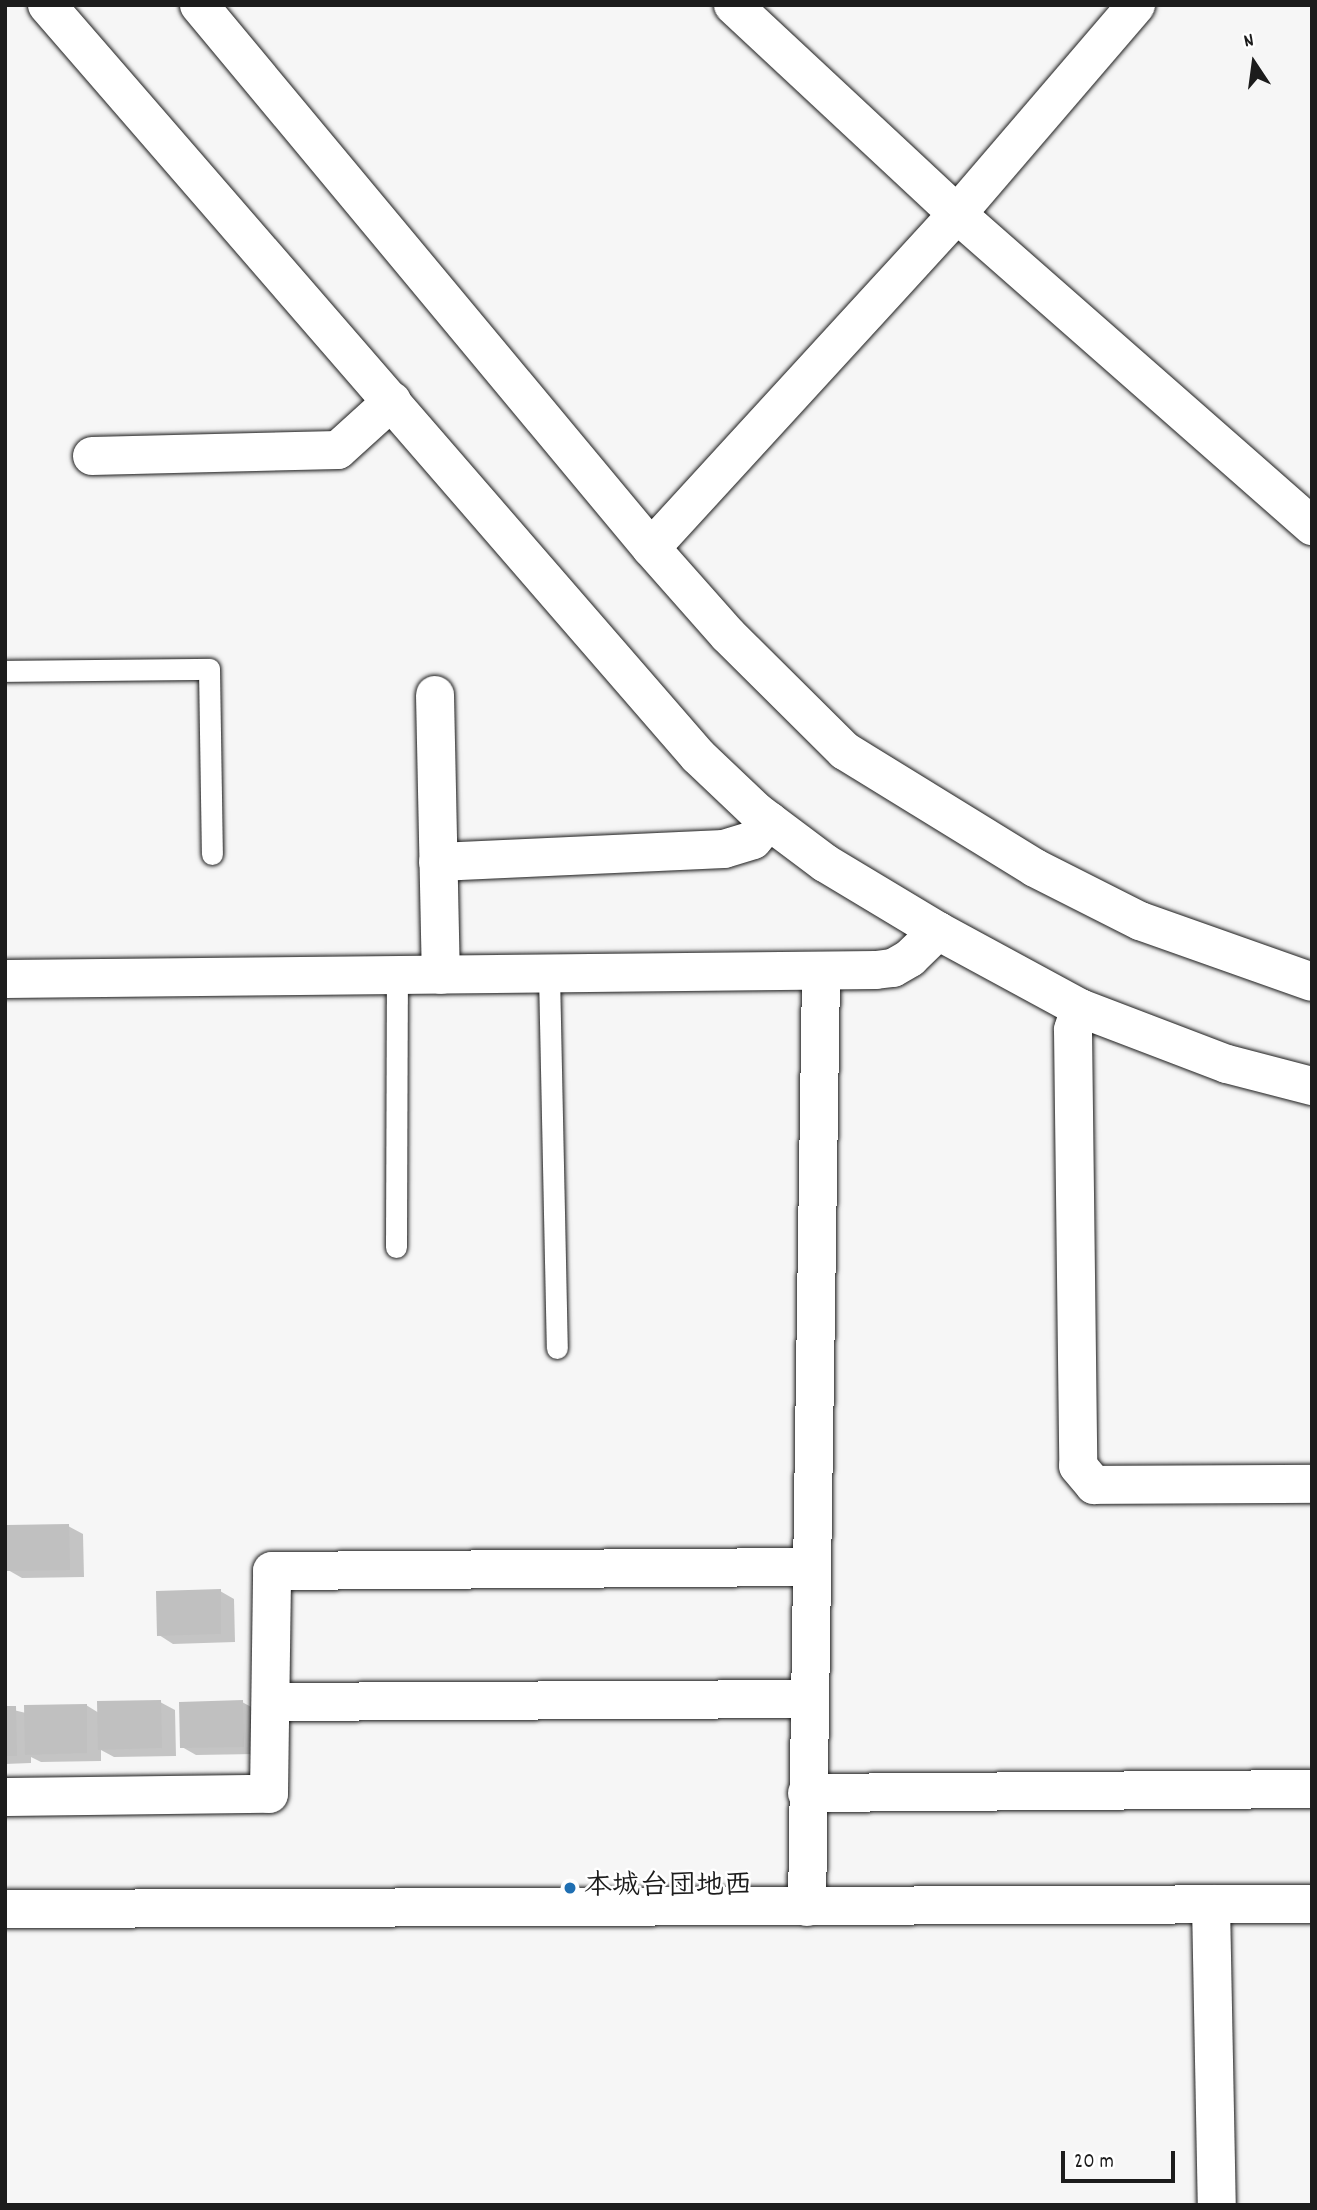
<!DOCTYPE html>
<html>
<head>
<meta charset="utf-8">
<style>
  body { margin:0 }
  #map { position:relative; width:1317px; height:2210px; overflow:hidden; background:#f6f6f6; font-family:Dekko,"Klee One",sans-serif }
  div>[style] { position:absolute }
  .shadow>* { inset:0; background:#0003 }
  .building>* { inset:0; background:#c0c0c0 }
  .roads { filter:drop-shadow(0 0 2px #1c1c1c) drop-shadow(0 0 2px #1c1c1c) }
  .lane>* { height:21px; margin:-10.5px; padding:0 10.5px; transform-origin:10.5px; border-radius:10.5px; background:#fff }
  .street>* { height:38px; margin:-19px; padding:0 19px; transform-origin:19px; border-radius:19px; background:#fff }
  .secondary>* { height:38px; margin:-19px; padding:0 19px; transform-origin:19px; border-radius:19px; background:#fff }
  .dots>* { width:19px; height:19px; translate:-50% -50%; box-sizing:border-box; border:4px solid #fff; border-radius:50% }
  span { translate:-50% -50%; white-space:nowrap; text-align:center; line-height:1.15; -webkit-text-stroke:5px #fff; paint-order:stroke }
  .poi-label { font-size:28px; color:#1c1c1c; font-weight:700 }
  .left { translate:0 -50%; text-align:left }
  .frame { position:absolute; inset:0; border:7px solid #1c1c1c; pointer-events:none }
  .north { position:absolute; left:1219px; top:28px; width:70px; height:70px; -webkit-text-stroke:5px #fff; paint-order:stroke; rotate:347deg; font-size:19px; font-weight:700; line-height:28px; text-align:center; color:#1c1c1c }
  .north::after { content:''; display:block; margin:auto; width:24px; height:32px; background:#1c1c1c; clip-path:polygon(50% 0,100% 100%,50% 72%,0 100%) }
  .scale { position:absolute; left:1061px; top:2151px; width:114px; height:32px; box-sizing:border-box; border:4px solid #1c1c1c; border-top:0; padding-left:9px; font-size:21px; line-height:24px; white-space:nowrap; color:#1c1c1c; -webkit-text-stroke:5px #fff; paint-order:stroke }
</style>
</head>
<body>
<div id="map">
  <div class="shadow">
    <div style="clip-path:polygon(68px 1526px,83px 1534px,84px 1577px,22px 1578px,8px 1570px)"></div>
    <div style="clip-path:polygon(220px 1591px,234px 1599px,235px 1642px,173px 1644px,159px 1635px)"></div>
    <div style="clip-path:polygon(160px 1702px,175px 1710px,176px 1756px,114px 1757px,101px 1750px,101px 1761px,41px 1762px,31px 1757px,31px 1763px,5px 1764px,5px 1708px,26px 1713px,86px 1705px,99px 1713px)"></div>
    <div style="clip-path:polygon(242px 1702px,257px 1710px,258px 1754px,196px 1755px,182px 1747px)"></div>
  </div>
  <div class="building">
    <div style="clip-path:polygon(69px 1524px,70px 1570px,6px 1571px,6px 1525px)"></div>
    <div style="clip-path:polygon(221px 1589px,221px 1634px,157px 1636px,156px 1591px)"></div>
    <div style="clip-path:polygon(161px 1700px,162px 1748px,98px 1750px,97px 1701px)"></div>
    <div style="clip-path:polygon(243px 1700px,244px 1747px,180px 1748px,179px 1702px)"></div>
    <div style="clip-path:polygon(87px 1704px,87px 1753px,25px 1755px,24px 1705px)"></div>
    <div style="clip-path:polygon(5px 1706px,16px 1706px,17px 1756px,5px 1756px)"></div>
  </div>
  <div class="roads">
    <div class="lane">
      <div style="left:5px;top:671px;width:204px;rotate:-0.6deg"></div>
      <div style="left:209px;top:669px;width:185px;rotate:89.1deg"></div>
      <div style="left:549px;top:974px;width:374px;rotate:88.8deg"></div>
      <div style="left:396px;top:1247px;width:271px;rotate:-89.8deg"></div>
    </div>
    <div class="street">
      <div style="left:47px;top:5px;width:994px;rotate:49.08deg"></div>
      <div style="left:698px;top:756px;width:81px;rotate:43.5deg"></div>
      <div style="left:757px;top:812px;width:85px;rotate:36.9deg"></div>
      <div style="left:825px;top:863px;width:132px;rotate:31deg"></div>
      <div style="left:938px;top:931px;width:162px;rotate:28.5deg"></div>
      <div style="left:1080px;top:1008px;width:157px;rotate:20.9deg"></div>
      <div style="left:1227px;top:1064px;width:88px;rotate:14.5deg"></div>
      <div style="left:199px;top:5px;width:707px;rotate:50.23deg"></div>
      <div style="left:651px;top:548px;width:116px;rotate:48.5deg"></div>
      <div style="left:728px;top:635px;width:165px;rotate:44.8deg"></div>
      <div style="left:845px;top:751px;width:223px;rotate:31.6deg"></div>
      <div style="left:1035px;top:868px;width:118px;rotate:26.8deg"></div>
      <div style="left:1140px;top:921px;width:182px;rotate:19.5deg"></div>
      <div style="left:733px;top:5px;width:306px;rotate:43deg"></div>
      <div style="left:957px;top:214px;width:473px;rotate:41.3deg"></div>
      <div style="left:92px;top:456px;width:246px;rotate:-1.4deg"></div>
      <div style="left:338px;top:450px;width:73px;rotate:-42.2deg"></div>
      <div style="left:651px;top:548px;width:453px;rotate:-47.5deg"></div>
      <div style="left:957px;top:214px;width:275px;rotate:-49.4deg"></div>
      <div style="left:435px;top:695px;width:280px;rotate:88.8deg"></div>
      <div style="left:438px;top:862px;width:286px;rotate:-2.6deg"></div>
      <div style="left:724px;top:849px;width:30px;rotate:-17deg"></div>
      <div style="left:753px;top:840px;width:25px;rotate:-50deg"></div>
      <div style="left:5px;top:979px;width:871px;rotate:-0.59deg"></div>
      <div style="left:876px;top:970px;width:17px;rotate:-7deg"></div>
      <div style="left:893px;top:968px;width:20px;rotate:-30deg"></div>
      <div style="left:910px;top:958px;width:39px;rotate:-44deg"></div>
      <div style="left:1080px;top:1008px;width:23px;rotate:108deg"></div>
      <div style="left:1073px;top:1030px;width:436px;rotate:89.3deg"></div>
      <div style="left:1078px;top:1466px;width:25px;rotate:50deg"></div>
      <div style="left:1094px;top:1485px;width:218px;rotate:-0.3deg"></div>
      <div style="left:271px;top:1702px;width:539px;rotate:-0.32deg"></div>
      <div style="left:807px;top:1793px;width:505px;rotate:-0.45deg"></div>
      <div style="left:5px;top:1797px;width:264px;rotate:-0.7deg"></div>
      <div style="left:269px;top:1794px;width:223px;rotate:-89.2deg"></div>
      <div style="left:272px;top:1571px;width:536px;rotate:-0.43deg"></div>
      <div style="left:1211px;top:1904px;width:301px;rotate:88.9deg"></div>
      <div style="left:807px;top:1907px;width:936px;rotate:-89.14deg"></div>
    </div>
    <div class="secondary">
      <div style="left:5px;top:1909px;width:1307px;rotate:-0.22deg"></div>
    </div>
  </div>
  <div class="dots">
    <div style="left:570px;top:1888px;background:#1f6fb2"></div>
  </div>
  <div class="poi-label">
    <span class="left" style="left:584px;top:1888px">本城台団地西</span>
  </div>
  <div class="frame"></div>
  <div class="north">N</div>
  <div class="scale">20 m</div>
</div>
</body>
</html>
